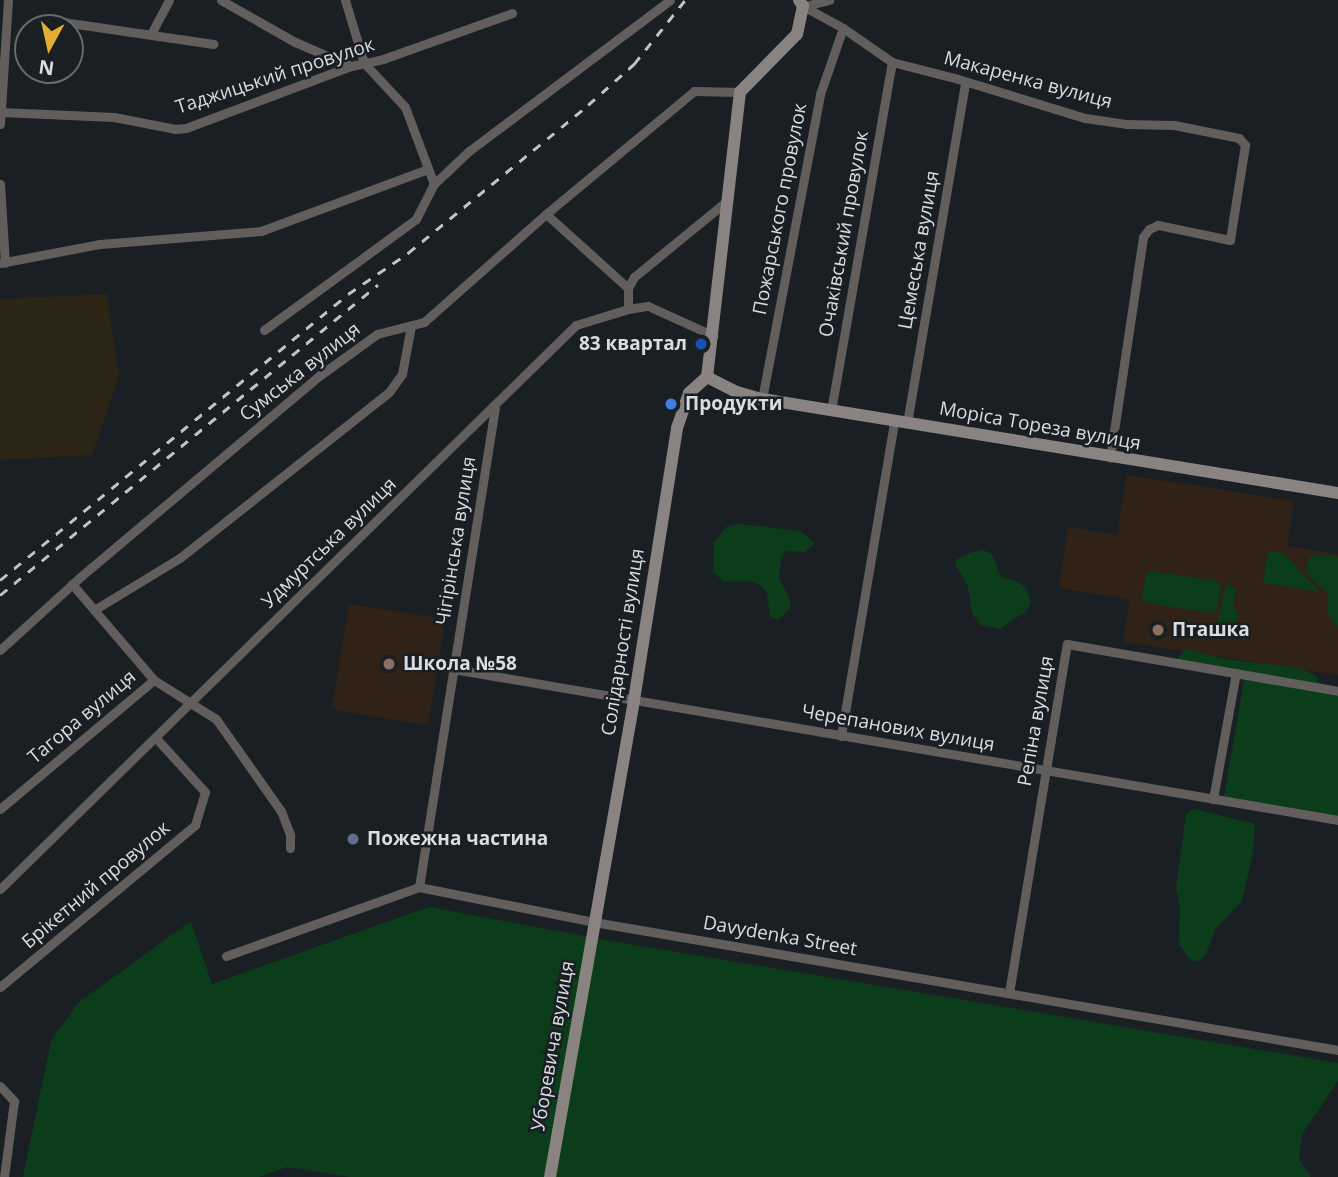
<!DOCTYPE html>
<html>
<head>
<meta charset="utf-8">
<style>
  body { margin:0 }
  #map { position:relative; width:1338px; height:1177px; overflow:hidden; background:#1a1f24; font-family:"Open Sans",sans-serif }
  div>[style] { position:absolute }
  .industrial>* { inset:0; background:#2c2414 }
  .education>* { inset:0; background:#302216 }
  .green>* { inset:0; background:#0c3d1b }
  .street>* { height:9px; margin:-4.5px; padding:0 4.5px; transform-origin:4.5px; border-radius:4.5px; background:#625e5e }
  .secondary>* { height:12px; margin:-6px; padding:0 6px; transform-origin:6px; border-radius:6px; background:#898382 }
  .rail>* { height:2.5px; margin-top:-1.25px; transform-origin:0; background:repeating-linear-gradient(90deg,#c0c3c7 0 9px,transparent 0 18px) }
  .dots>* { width:19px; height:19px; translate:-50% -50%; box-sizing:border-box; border:4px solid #1a1f24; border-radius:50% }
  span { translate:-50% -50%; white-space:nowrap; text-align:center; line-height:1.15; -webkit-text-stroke:5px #1a1f24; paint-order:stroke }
  .street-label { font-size:19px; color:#d9dce0 }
  .poi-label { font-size:19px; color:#d9dce0; font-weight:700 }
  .right { translate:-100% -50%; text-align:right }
  .left { translate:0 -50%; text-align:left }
  .north { position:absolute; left:14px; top:14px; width:70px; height:70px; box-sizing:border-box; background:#1a1f24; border:2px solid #666b6f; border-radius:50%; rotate:188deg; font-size:19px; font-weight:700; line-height:28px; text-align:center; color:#d9dce0 }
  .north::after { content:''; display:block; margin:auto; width:24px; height:32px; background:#e2af34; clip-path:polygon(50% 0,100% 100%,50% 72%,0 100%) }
</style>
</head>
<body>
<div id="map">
  <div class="industrial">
    <div style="clip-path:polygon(107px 294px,119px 376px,92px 455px,0 460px,0 299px)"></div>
  </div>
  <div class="education">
    <div style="clip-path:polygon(1127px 475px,1294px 501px,1287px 546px,1338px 554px,1338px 675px,1123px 642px,1130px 599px,1059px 588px,1068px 527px,1117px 535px)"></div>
    <div style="clip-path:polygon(349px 604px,445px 619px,428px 725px,332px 709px)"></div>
  </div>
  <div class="green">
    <div style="clip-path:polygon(740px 524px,800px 531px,815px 543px,805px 552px,786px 551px,781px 559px,779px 578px,791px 602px,788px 611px,777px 620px,770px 616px,767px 593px,761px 586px,753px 582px,723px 581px,713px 572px,714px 543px,726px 527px)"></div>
    <div style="clip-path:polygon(983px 550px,992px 554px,1001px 577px,1020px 583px,1027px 589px,1031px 603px,1026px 611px,1000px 629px,981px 625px,973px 615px,967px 584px,955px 564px,956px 560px,969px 553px)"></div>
    <div style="clip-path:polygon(1268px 551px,1285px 554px,1320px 592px,1263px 583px)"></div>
    <div style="clip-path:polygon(1317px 554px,1338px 557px,1338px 628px,1327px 613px,1328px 594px,1310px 577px,1306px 568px,1309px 558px)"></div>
    <div style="clip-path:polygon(1150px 571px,1216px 581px,1221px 585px,1217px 610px,1212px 613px,1146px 603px,1142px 599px,1146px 574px)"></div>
    <div style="clip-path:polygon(1226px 584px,1236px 588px,1233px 609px,1238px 610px,1236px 624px,1229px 632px,1216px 631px)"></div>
    <div style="clip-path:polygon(1185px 649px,1225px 659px,1300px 668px,1316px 676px,1325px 693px,1338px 695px,1338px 816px,1224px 797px,1244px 680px,1257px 681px,1217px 668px,1192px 671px,1183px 667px,1177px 659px)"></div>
    <div style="clip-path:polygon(1194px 809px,1255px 824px,1253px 852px,1242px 901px,1216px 928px,1205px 956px,1198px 962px,1189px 959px,1179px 944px,1180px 906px,1176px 888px,1186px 814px)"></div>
    <div style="clip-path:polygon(429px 907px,611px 941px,1338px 1063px,1338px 1081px,1302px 1134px,1299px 1159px,1311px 1177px,350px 1177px,287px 1167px,259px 1177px,23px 1177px,51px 1041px,78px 1003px,191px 921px,212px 984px)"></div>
  </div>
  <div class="street">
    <div style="left:221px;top:0;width:85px;rotate:29.6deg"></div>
    <div style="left:295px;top:42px;width:61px;rotate:23.2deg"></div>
    <div style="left:345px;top:0;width:66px;rotate:73.2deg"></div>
    <div style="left:364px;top:63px;width:60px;rotate:47deg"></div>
    <div style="left:405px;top:107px;width:82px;rotate:69.4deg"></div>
    <div style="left:803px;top:6px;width:46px;rotate:28.8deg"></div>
    <div style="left:843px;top:28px;width:60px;rotate:34.8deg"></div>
    <div style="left:892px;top:62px;width:68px;rotate:14.4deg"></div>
    <div style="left:958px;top:79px;width:133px;rotate:17.1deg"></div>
    <div style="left:1085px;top:118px;width:41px;rotate:8.3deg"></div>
    <div style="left:1126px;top:124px;width:48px;rotate:1.2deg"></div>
    <div style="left:1174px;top:125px;width:66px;rotate:11.3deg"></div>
    <div style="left:1239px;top:138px;width:9px;rotate:49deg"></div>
    <div style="left:1245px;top:145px;width:96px;rotate:99deg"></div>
    <div style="left:1230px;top:240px;width:74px;rotate:-168.2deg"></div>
    <div style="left:1158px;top:225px;width:10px;rotate:156deg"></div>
    <div style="left:1149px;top:229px;width:10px;rotate:127deg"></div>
    <div style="left:1143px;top:237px;width:223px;rotate:98.5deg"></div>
    <div style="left:805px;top:6px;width:25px;rotate:-14deg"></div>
    <div style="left:63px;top:22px;width:152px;rotate:8.3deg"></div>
    <div style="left:151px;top:34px;width:38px;rotate:-62deg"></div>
    <div style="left:1px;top:112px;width:113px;rotate:2.5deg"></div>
    <div style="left:114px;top:117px;width:62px;rotate:11.1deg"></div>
    <div style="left:175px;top:129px;width:11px;rotate:-5deg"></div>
    <div style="left:186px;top:128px;width:176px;rotate:-20.6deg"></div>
    <div style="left:351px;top:66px;width:33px;rotate:-12deg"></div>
    <div style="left:383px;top:59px;width:137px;rotate:-19.6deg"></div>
    <div style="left:0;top:124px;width:124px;rotate:-86.3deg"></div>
    <div style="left:0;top:184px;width:79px;rotate:86.4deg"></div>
    <div style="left:546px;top:214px;width:110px;rotate:42.1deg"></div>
    <div style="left:0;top:263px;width:102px;rotate:-10.8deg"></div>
    <div style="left:100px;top:244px;width:162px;rotate:-4.6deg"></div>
    <div style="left:261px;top:231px;width:178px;rotate:-20.4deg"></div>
    <div style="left:628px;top:309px;width:21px;rotate:-90deg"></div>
    <div style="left:628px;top:288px;width:13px;rotate:-61deg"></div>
    <div style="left:634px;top:277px;width:120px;rotate:-39.3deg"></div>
    <div style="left:264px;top:330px;width:188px;rotate:-36.1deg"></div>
    <div style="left:416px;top:219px;width:39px;rotate:-63deg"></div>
    <div style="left:434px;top:184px;width:48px;rotate:-43.3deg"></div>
    <div style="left:469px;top:151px;width:251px;rotate:-36.9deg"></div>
    <div style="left:762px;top:399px;width:310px;rotate:-79.2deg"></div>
    <div style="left:820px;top:94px;width:70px;rotate:-70.8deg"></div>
    <div style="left:831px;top:411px;width:354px;rotate:-80.1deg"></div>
    <div style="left:907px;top:423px;width:345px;rotate:-80.3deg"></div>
    <div style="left:72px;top:584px;width:126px;rotate:49.5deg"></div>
    <div style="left:154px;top:680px;width:73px;rotate:32.2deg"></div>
    <div style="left:216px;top:719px;width:113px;rotate:54.8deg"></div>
    <div style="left:281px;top:811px;width:26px;rotate:69deg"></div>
    <div style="left:290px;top:835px;width:13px;rotate:90deg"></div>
    <div style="left:94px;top:610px;width:102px;rotate:-31.3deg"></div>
    <div style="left:181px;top:557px;width:265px;rotate:-38.4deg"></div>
    <div style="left:389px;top:392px;width:22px;rotate:-54deg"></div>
    <div style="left:402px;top:374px;width:49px;rotate:-79.4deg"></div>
    <div style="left:0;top:650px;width:107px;rotate:-42.3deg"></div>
    <div style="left:79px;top:578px;width:314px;rotate:-40.1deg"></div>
    <div style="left:319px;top:376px;width:72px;rotate:-35.9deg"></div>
    <div style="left:377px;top:334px;width:49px;rotate:-14.3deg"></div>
    <div style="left:424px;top:322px;width:163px;rotate:-41.5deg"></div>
    <div style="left:546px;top:214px;width:192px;rotate:-39.7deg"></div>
    <div style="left:694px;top:91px;width:46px;rotate:1.2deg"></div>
    <div style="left:453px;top:669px;width:898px;rotate:9.68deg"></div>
    <div style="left:841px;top:736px;width:319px;rotate:-80.4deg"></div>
    <div style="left:1213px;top:799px;width:128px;rotate:-79.7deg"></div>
    <div style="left:0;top:809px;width:201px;rotate:-40deg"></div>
    <div style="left:419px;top:887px;width:485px;rotate:-81deg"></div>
    <div style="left:0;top:889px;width:806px;rotate:-44.4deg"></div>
    <div style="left:576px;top:325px;width:54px;rotate:-17.1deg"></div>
    <div style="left:628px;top:309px;width:20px;rotate:-9deg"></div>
    <div style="left:648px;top:306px;width:72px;rotate:24.4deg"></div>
    <div style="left:226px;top:956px;width:205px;rotate:-19.7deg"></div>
    <div style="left:419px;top:887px;width:178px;rotate:11.3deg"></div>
    <div style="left:594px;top:922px;width:755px;rotate:9.76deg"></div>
    <div style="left:0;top:987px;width:254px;rotate:-39.7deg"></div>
    <div style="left:195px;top:825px;width:34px;rotate:-73deg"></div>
    <div style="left:205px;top:792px;width:74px;rotate:-132.3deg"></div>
    <div style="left:1009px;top:993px;width:354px;rotate:-80.6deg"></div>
    <div style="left:1067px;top:644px;width:275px;rotate:9.8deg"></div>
    <div style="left:0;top:1086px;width:21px;rotate:47deg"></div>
    <div style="left:14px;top:1101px;width:77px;rotate:97.5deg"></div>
  </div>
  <div class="secondary">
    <div style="left:799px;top:0;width:7px;rotate:56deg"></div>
    <div style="left:803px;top:6px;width:29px;rotate:102deg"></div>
    <div style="left:797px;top:34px;width:81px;rotate:134.5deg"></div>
    <div style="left:740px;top:92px;width:287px;rotate:96.6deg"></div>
    <div style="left:707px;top:377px;width:34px;rotate:27deg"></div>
    <div style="left:737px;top:392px;width:26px;rotate:16deg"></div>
    <div style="left:762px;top:399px;width:584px;rotate:9.27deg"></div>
    <div style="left:550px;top:1177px;width:484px;rotate:-80deg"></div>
    <div style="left:634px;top:700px;width:275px;rotate:-81deg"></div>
    <div style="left:677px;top:428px;width:37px;rotate:-71deg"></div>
    <div style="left:689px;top:393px;width:24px;rotate:-42deg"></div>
  </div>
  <div class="rail">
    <div style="left:0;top:580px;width:450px;rotate:-39.4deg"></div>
    <div style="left:348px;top:294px;width:73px;rotate:-34.3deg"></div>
    <div style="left:408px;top:253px;width:233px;rotate:-39.4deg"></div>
    <div style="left:588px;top:105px;width:62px;rotate:-41.7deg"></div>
    <div style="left:634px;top:64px;width:82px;rotate:-51.4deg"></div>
    <div style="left:0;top:595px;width:489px;rotate:-39.4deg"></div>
  </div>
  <div class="dots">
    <div style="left:701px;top:344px;background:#1a4fb4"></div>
    <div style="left:671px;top:404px;background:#3f7fe0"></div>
    <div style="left:1158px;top:630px;background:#8d6e63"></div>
    <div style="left:389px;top:664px;background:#8d6e63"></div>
    <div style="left:353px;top:839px;background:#5c6f8a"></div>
  </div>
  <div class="street-label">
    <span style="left:275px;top:76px;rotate:-18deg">Таджицький провулок</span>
    <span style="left:1028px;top:80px;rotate:15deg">Макаренка вулиця</span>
    <span style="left:780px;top:209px;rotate:-79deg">Пожарського провулок</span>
    <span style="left:844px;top:234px;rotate:-80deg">Очакiвський провулок</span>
    <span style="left:919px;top:250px;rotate:-80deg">Цемеська вулиця</span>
    <span style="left:300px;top:372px;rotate:-38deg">Сумська вулиця</span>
    <span style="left:1040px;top:426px;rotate:10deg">Моріса Тореза вулиця</span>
    <span style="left:456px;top:541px;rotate:-81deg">Чiгiрiнська вулиця</span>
    <span style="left:329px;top:543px;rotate:-44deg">Удмуртська вулиця</span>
    <span style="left:623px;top:642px;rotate:-81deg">Солідарності вулиця</span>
    <span style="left:82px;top:717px;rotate:-40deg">Тагора вулиця</span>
    <span style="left:1036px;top:721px;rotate:-80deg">Репiна вулиця</span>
    <span style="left:898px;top:728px;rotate:10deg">Черепанових вулиця</span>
    <span style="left:96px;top:885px;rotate:-40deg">Брiкетний провулок</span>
    <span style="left:780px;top:936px;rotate:10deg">Davydenka Street</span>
    <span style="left:553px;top:1046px;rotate:-80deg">Уборевича вулиця</span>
  </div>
  <div class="poi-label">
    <span class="right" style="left:687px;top:344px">83 квартал</span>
    <span class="left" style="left:685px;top:404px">Продукти</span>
    <span class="left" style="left:1172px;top:630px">Пташка</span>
    <span class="left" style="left:403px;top:664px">Школа №58</span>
    <span class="left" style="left:367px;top:839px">Пожежна частина</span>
  </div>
  <div class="north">N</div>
</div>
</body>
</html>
